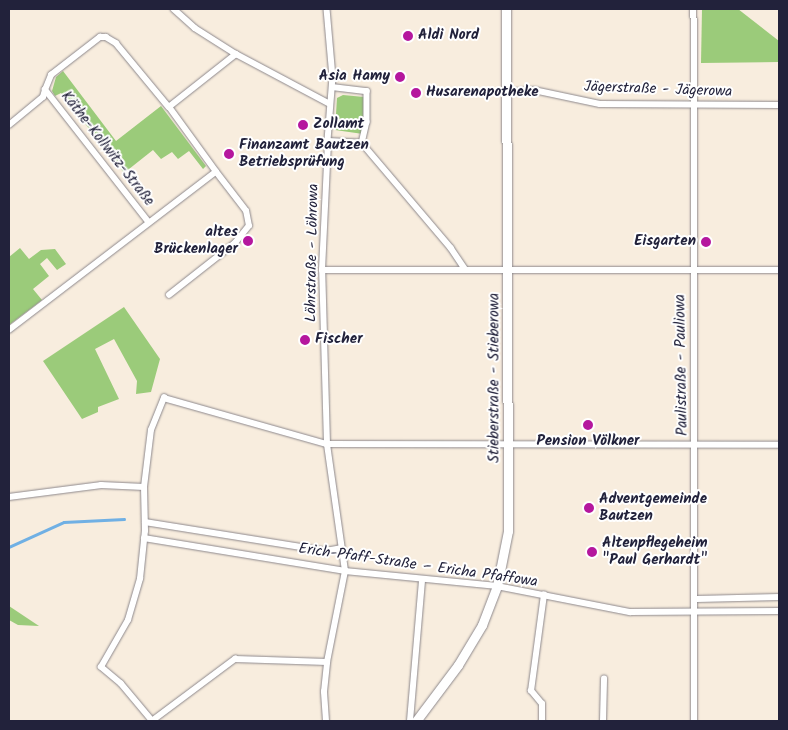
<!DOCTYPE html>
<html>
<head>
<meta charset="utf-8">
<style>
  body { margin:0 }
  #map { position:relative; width:788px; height:730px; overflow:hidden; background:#f8edde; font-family:Kalam,sans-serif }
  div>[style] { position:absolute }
  .green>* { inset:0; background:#9bcb7a }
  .stream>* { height:2.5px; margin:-1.25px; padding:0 1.25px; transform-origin:1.25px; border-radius:1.25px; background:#70b0e4 }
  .roads { filter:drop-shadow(0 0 1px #8d888c) drop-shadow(0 0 1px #8d888c) }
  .minor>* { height:5.5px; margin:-2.75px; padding:0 2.75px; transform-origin:2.75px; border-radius:2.75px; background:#fff }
  .primary>* { height:9px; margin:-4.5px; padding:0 4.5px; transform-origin:4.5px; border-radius:4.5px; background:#fff }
  .dots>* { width:14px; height:14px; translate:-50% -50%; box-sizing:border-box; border:2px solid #fff; border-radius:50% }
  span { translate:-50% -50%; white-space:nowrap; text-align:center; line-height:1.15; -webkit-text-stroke:4px #fff; paint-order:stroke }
  .poi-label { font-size:15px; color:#22223b; font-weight:700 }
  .left { translate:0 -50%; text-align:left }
  .right { translate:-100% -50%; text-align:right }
  .street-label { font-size:15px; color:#22223b }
  .frame { position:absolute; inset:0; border:10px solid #22223b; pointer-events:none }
</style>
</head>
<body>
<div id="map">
  <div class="green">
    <div style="clip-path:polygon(702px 9px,738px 9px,779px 41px,779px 62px,701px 63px)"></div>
    <div style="clip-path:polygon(63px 71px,116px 141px,161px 106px,206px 166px,203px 169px,189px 151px,178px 159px,172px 152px,161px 159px,153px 150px,124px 173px,61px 93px,55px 96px,52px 91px,56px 77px)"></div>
    <div style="clip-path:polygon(343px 95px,364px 97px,363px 134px,335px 130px,337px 98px)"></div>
    <div style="clip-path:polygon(20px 248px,29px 259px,41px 250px,55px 249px,66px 264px,57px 270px,47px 258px,40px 264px,49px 276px,33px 289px,42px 300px,9px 325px,9px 257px)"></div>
    <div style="clip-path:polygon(124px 307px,160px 359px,151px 392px,136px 394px,137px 381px,114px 339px,95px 349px,119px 399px,98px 407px,98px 412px,82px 419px,43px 361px)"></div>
    <div style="clip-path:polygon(9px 606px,39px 626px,18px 625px,9px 620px)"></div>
  </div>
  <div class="stream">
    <div style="left:9px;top:547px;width:60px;rotate:-24.4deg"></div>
    <div style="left:64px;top:522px;width:60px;rotate:-2.9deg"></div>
  </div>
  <div class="roads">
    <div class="minor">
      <div style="left:174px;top:9px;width:28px;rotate:42deg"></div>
      <div style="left:195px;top:28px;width:49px;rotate:32.4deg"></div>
      <div style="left:236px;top:54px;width:106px;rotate:28deg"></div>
      <div style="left:327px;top:9px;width:68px;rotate:85deg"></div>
      <div style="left:333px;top:77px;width:64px;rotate:94.5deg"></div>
      <div style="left:328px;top:141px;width:34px;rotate:3deg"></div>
      <div style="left:694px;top:9px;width:712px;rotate:89.92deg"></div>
      <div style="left:332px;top:87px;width:35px;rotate:7deg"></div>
      <div style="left:367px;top:91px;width:31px;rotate:90deg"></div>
      <div style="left:367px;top:122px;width:22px;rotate:103deg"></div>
      <div style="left:507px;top:92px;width:27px;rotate:-4deg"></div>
      <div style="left:534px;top:90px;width:67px;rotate:12deg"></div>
      <div style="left:600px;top:104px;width:179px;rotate:0.3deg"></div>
      <div style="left:9px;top:125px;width:44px;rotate:-39.5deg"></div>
      <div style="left:43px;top:97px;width:7px;rotate:-74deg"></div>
      <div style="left:362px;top:143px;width:138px;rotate:49.7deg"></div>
      <div style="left:451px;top:248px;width:25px;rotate:56deg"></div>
      <div style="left:149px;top:223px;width:169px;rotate:-128deg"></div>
      <div style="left:45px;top:90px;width:16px;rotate:-68deg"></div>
      <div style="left:51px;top:75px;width:62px;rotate:-37.8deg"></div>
      <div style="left:100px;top:37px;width:6px"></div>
      <div style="left:106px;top:37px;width:12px;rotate:31deg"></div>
      <div style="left:116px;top:43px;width:83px;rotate:50.4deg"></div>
      <div style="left:322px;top:270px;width:457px"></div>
      <div style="left:169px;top:295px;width:84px;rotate:-38.2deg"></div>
      <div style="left:235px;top:243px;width:22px;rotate:-51deg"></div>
      <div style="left:249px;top:226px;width:15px;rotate:-101deg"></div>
      <div style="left:246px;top:211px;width:49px;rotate:-127.6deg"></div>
      <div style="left:9px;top:330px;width:260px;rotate:-37.4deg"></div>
      <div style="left:216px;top:172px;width:80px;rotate:-125.9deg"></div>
      <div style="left:169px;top:107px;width:85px;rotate:-38.3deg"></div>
      <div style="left:9px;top:497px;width:93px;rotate:-7.4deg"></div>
      <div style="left:101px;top:485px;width:43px;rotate:2.7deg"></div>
      <div style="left:145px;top:522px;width:183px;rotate:9.1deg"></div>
      <div style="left:326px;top:551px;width:16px;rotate:-11deg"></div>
      <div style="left:144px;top:538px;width:204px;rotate:9.3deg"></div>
      <div style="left:345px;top:571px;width:153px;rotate:5.6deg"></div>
      <div style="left:497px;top:586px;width:136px;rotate:11.1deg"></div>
      <div style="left:630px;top:612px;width:149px;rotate:-0.4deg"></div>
      <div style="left:697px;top:599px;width:82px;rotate:-1.4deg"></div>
      <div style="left:152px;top:721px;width:48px;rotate:-130deg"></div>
      <div style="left:121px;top:684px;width:26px;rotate:-140deg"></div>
      <div style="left:101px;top:667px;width:54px;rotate:-60.1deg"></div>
      <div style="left:128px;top:620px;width:43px;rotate:-73.7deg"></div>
      <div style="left:140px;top:579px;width:48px;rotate:-84.1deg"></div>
      <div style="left:145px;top:531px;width:44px;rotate:-91.3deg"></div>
      <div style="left:144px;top:487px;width:57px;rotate:-83deg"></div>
      <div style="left:151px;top:430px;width:35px;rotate:-68deg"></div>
      <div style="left:164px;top:398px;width:169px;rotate:15.8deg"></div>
      <div style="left:327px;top:444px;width:452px;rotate:0.1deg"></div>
      <div style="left:152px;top:721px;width:104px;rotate:-36.8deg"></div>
      <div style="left:235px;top:659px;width:92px;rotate:1.9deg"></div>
      <div style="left:326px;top:721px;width:29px;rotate:-94deg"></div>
      <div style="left:324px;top:692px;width:30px;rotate:-84deg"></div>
      <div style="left:327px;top:662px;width:93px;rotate:-78.8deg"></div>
      <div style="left:345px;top:571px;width:128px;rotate:-98.1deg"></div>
      <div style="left:327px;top:444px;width:174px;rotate:-91.6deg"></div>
      <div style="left:322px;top:270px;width:129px;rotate:-87.3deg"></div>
      <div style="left:410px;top:721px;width:142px;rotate:-85.1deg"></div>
      <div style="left:542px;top:721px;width:17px;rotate:-90deg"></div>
      <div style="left:542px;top:704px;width:17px;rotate:-130deg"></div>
      <div style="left:531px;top:691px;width:97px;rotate:-82.3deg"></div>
      <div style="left:603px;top:721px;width:42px;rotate:-88.6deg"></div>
    </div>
    <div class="primary">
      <div style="left:416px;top:721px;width:70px;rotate:-53.1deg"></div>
      <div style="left:458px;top:665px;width:47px;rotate:-59deg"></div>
      <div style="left:482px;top:625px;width:42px;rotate:-69deg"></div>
      <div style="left:497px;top:586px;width:56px;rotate:-78.7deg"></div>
      <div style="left:508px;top:531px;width:522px;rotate:-90.22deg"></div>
    </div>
  </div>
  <div class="dots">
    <div style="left:408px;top:36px;background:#b5179e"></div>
    <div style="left:400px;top:77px;background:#b5179e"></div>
    <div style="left:416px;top:93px;background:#b5179e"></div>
    <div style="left:303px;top:125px;background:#b5179e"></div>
    <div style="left:229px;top:154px;background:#b5179e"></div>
    <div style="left:248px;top:241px;background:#b5179e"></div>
    <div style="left:706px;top:242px;background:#b5179e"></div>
    <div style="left:305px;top:340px;background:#b5179e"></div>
    <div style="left:588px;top:425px;background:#b5179e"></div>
    <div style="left:589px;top:508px;background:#b5179e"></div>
    <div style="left:592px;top:552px;background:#b5179e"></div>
  </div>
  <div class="poi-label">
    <span class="left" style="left:418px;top:36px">Aldi Nord</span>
    <span class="right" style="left:390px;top:77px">Asia Hamy</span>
    <span class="left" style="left:426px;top:93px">Husarenapotheke</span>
    <span class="left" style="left:313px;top:125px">Zollamt</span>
    <span class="left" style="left:239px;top:154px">Finanzamt Bautzen<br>Betriebsprüfung</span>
    <span class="right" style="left:238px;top:241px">altes<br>Brückenlager</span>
    <span class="right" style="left:696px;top:242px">Eisgarten</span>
    <span class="left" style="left:315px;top:340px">Fischer</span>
    <span style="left:588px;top:442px">Pension Völkner</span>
    <span class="left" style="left:599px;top:508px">Adventgemeinde<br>Bautzen</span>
    <span class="left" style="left:602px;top:552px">Altenpflegeheim<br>"Paul Gerhardt"</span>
  </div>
  <div class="street-label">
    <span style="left:658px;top:90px;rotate:2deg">Jägerstraße - Jägerowa</span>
    <span style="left:107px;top:149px;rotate:52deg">Käthe-Kollwitz-Straße</span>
    <span style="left:313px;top:253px;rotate:-89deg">Löhrstraße - Löhrowa</span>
    <span style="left:682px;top:365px;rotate:-91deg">Paulistraße - Pauliowa</span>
    <span style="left:495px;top:378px;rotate:-90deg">Stieberstraße - Stieberowa</span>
    <span style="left:418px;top:566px;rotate:8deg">Erich-Pfaff-Straße – Ericha Pfaffowa</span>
  </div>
  <div class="frame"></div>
</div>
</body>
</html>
